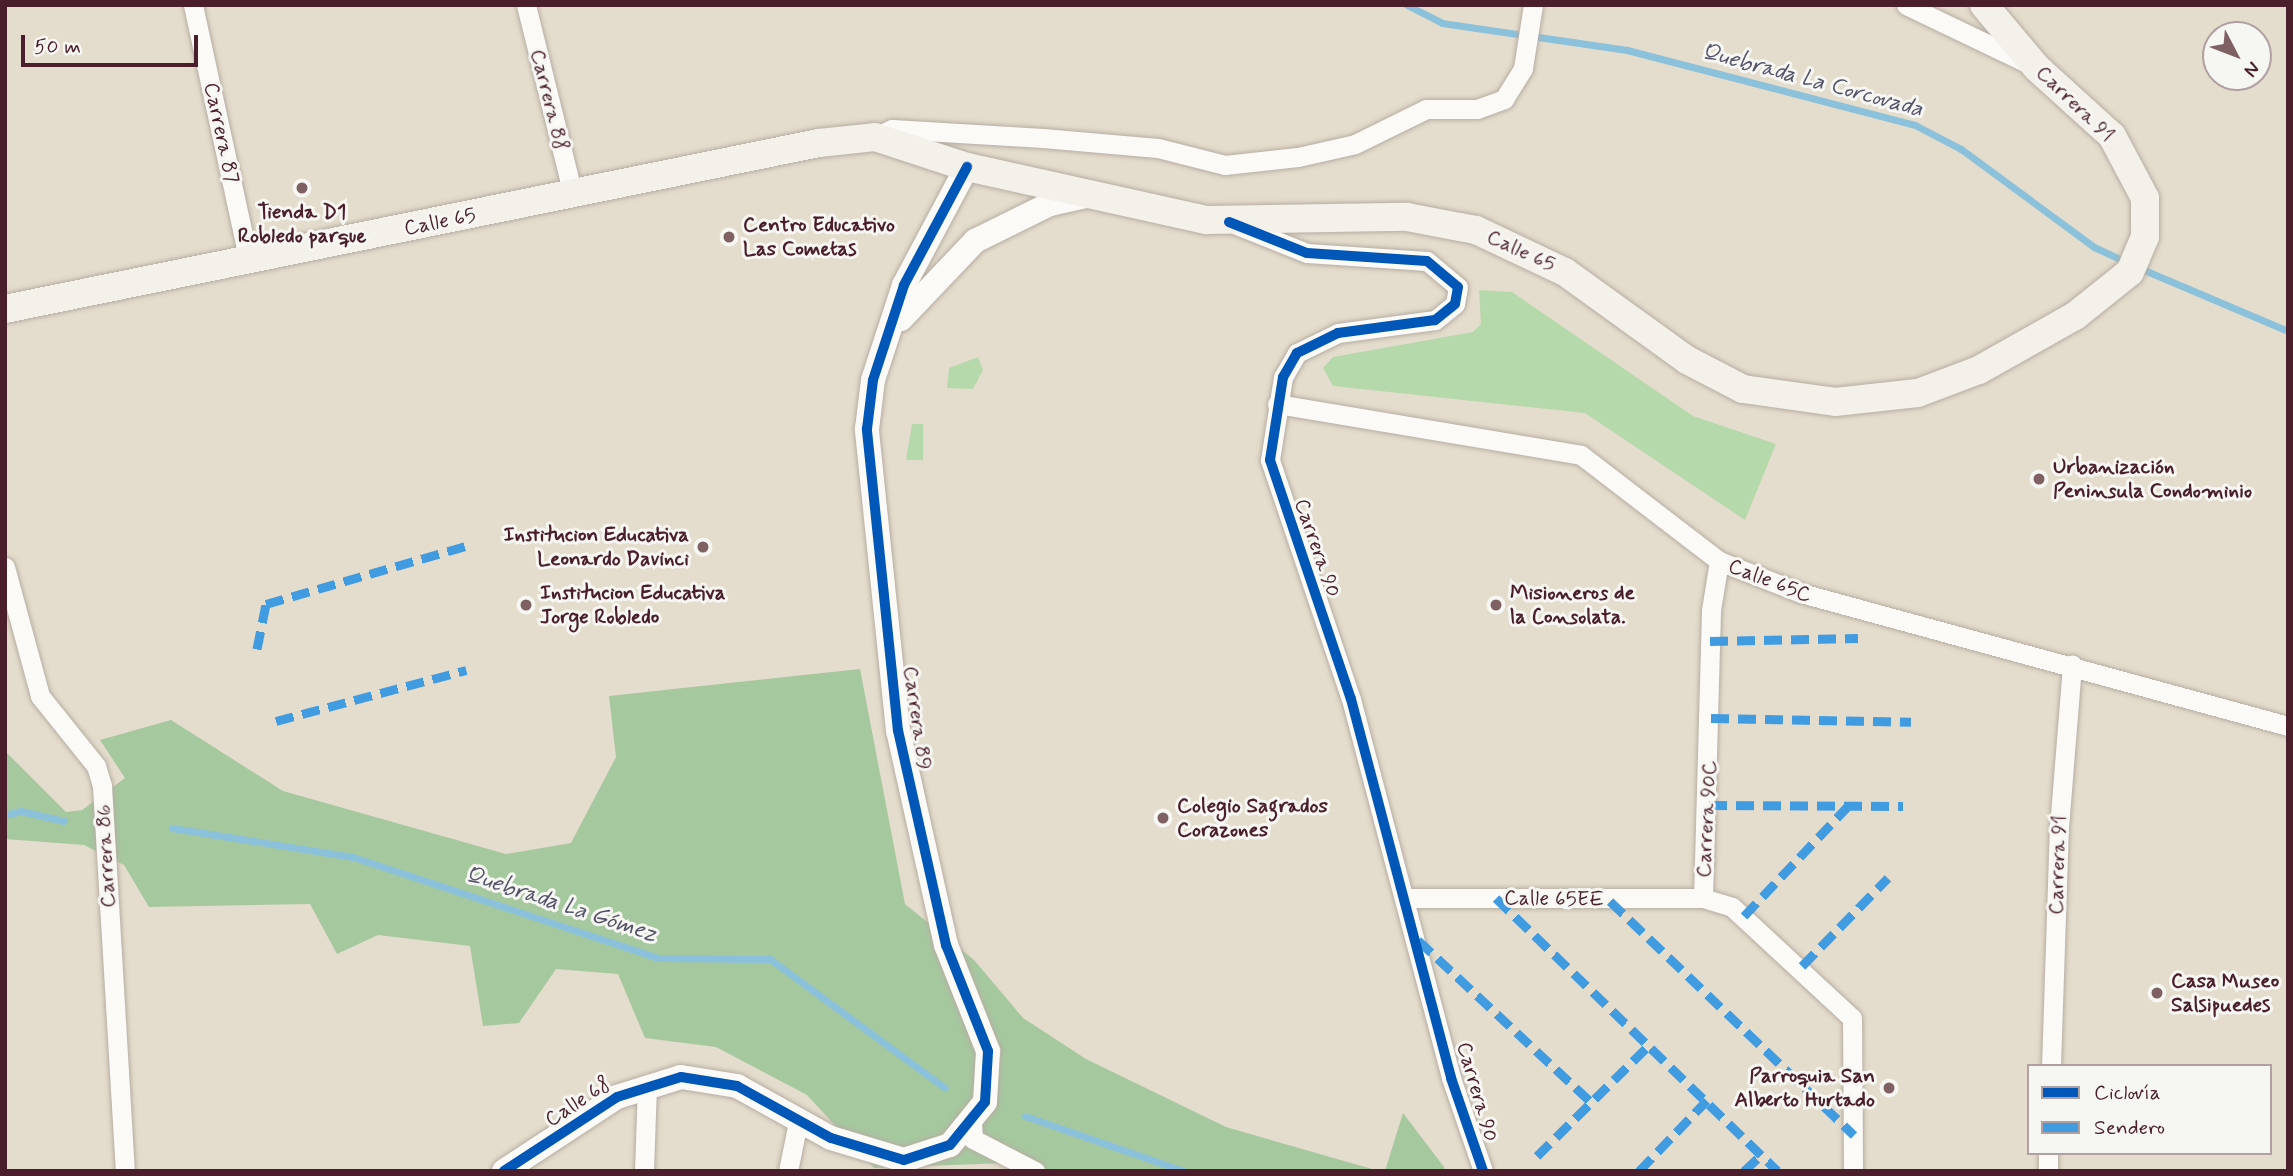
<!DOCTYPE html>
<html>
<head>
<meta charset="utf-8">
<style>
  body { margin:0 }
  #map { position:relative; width:2293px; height:1176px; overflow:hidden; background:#e4dccc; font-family:Mynerve,sans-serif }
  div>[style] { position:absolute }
  .green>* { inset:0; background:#b6d9ab }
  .forest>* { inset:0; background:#a6c89f }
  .stream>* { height:7px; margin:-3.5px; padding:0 3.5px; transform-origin:3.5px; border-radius:3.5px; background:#8bc1da }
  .roads { filter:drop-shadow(0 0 2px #b6ada3) drop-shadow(0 0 2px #b6ada3) }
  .minor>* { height:19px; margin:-9.5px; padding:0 9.5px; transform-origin:9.5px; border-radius:9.5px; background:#fbfaf7 }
  .tertiary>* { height:24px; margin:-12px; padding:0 12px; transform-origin:12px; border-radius:12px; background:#fbfaf7 }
  .secondary>* { height:28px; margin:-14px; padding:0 14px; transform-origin:14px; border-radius:14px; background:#f4f0ea }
  .quiet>* { height:9px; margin-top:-4.5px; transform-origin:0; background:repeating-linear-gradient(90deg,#409be1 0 18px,transparent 0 27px) }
  .cycleway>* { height:10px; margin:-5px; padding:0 5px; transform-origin:5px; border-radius:5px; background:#0057b8 }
  .dots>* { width:19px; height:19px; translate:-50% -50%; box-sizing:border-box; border:4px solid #f6f6f2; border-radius:50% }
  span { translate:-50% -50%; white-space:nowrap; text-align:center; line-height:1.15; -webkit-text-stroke:6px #f6f6f2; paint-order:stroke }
  .street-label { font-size:21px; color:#4a1f2b }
  .poi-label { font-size:21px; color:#4a1f2b; font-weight:700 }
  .left { translate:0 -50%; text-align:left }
  .right { translate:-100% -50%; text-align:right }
  .water-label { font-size:23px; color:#53546a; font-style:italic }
  .frame { position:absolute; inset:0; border:7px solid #4a1f2b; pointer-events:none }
  .legend { position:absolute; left:2027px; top:1064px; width:245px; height:91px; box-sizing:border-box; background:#f6f6f2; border:2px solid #b1a0a2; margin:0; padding:9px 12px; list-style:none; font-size:21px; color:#4a1f2b }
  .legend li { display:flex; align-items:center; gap:14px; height:35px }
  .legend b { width:35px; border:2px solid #b1a0a2 }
  .north { position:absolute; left:2202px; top:21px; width:70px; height:70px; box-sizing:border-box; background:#f6f6f2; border:2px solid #b1a0a2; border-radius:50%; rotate:132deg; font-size:19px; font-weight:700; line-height:28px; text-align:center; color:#4a1f2b }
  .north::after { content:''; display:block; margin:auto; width:24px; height:32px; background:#806163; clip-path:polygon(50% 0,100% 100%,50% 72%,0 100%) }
  .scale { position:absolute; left:21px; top:35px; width:177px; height:32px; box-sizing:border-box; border:4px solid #4a1f2b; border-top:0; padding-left:9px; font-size:21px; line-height:24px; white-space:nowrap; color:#4a1f2b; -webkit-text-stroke:5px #f6f6f2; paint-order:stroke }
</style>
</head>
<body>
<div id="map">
  <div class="green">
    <div style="clip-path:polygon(1479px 290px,1512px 292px,1693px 416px,1776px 444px,1745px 520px,1585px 413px,1333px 386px,1323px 368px,1333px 357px,1473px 332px,1481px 324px)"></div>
    <div style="clip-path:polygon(978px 357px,983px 370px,973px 389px,947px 388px,949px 368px)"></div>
    <div style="clip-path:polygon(912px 424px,923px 424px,923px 460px,906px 460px)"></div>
  </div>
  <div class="forest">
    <div style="clip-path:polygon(860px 669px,905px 904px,974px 960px,1023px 1018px,1086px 1059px,1226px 1127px,1379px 1171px,1044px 1171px,1033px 1162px,874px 1168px,807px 1095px,716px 1047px,645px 1038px,618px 974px,556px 969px,519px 1023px,483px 1026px,470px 946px,378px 935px,337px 954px,310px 904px,149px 907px,124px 865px,84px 845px,5px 839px,5px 751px,66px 812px,82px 810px,125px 778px,100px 740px,171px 720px,283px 791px,506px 854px,571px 843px,616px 757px,609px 696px)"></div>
    <div style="clip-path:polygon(1403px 1113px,1444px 1167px,1445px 1171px,1385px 1171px)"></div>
  </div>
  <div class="stream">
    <div style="left:1407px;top:5px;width:39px;rotate:27deg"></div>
    <div style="left:1442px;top:23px;width:187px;rotate:8.3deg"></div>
    <div style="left:1627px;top:50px;width:298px;rotate:14.6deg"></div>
    <div style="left:1915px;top:125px;width:52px;rotate:27.6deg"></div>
    <div style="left:1961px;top:149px;width:165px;rotate:36.4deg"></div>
    <div style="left:2094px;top:247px;width:35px;rotate:25deg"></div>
    <div style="left:2137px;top:267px;width:164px;rotate:23deg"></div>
    <div style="left:5px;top:815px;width:16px;rotate:-14deg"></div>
    <div style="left:21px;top:811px;width:44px;rotate:13.1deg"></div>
    <div style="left:172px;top:828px;width:183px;rotate:9.1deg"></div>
    <div style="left:353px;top:857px;width:322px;rotate:18.3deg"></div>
    <div style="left:659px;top:958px;width:111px;rotate:0.5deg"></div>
    <div style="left:770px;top:959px;width:217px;rotate:36.4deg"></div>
    <div style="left:1025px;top:1116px;width:168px;rotate:19.1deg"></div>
  </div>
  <div class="roads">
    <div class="minor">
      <div style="left:193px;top:5px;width:262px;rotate:77.7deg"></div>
      <div style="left:526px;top:5px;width:196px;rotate:76.1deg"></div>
      <div style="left:1906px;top:5px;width:139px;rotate:25.6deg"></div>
      <div style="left:875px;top:137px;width:19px;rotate:-25deg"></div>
      <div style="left:892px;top:129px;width:151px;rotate:3.4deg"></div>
      <div style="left:1043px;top:138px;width:115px;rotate:5deg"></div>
      <div style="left:1158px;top:148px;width:69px;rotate:14.2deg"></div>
      <div style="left:1225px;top:165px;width:73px;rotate:-6.3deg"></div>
      <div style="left:1298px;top:157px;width:58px;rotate:-12.8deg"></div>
      <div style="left:1355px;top:144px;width:79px;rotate:-26.2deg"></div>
      <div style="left:1426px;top:109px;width:51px"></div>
      <div style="left:1477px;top:109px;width:29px;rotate:-20deg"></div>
      <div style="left:1504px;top:99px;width:36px;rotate:-58deg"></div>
      <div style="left:1523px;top:68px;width:64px;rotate:-81deg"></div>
      <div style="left:1229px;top:222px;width:84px;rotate:21.7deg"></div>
      <div style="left:1307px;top:253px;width:120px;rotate:3.8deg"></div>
      <div style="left:1427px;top:261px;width:40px;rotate:40deg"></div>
      <div style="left:1458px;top:287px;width:17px;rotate:100deg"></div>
      <div style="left:1455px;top:304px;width:26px;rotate:141deg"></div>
      <div style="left:1435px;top:320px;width:98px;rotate:172.4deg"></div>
      <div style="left:1338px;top:333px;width:46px;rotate:154deg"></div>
      <div style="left:1297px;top:353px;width:28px;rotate:120deg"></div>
      <div style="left:1283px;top:377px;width:84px;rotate:98.9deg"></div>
      <div style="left:1270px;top:460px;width:252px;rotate:71.3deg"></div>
      <div style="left:1351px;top:699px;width:392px;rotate:75.2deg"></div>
      <div style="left:1451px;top:1078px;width:98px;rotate:71deg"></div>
      <div style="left:1277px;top:404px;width:308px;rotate:9.5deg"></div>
      <div style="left:1581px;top:455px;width:174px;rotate:37.5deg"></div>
      <div style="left:1719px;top:561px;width:88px;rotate:21.3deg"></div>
      <div style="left:1801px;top:593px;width:505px;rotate:15.28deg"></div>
      <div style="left:5px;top:567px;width:134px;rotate:74.8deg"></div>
      <div style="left:40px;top:696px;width:90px;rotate:51.3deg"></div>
      <div style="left:96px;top:766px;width:21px;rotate:73deg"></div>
      <div style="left:102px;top:786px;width:386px;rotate:86.6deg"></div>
      <div style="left:1405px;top:898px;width:298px"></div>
      <div style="left:1703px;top:898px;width:30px;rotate:17deg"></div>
      <div style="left:1732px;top:907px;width:163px;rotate:42.8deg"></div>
      <div style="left:1852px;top:1018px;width:153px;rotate:89.6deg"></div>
      <div style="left:1703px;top:898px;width:288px;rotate:-88.4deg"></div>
      <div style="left:1711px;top:610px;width:50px;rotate:-80.7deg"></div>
      <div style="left:2051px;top:1066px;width:239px;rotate:-88.1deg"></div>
      <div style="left:2059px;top:827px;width:163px;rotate:-85.4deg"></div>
      <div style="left:972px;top:1122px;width:17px;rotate:87deg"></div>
      <div style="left:973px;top:1139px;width:70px;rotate:27.3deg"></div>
      <div style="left:644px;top:1171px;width:86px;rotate:-88deg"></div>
      <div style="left:788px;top:1171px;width:50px;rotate:-78.5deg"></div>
      <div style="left:2048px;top:1171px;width:18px;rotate:-90deg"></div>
    </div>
    <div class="tertiary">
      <div style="left:901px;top:319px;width:108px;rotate:-46.5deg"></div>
      <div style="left:975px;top:241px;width:84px;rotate:-26.3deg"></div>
      <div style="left:1050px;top:204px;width:41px;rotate:-12.7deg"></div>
      <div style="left:504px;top:1171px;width:135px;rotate:-33.2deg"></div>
      <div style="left:617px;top:1097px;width:67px;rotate:-17.4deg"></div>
      <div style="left:681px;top:1077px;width:57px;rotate:9.1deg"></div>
      <div style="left:737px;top:1086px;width:107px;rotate:29deg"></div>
      <div style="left:831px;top:1138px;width:76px;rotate:16.8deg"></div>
      <div style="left:904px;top:1160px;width:48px;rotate:-18.1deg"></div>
      <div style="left:950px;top:1145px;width:55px;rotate:-50.9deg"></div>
      <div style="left:985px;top:1102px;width:51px;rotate:-86.6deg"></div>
      <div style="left:988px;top:1051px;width:114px;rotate:-111.6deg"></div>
      <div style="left:946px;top:945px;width:219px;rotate:-102.6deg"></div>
      <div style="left:898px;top:731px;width:304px;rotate:-95.9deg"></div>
      <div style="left:867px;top:429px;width:49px;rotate:-83deg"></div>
      <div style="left:873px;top:380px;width:100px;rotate:-71.9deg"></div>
      <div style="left:904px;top:285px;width:134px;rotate:-61.9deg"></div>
    </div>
    <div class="secondary">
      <div style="left:5px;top:309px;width:831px;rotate:-11.53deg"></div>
      <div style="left:819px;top:143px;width:56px;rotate:-6.1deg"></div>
      <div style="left:875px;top:137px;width:97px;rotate:18.1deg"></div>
      <div style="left:967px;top:167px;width:246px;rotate:12.5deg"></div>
      <div style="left:1207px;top:220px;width:200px;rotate:-0.9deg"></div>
      <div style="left:1407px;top:217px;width:70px;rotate:10.7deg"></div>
      <div style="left:1476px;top:230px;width:98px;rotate:25.3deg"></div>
      <div style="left:1565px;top:272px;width:150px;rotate:35.8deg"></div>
      <div style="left:1687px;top:360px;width:63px;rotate:27.4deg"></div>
      <div style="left:1743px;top:389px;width:93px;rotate:8deg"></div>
      <div style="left:1835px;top:402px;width:83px;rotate:-6.2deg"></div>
      <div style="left:1918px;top:393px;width:65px;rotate:-20.7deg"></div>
      <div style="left:1979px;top:370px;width:110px;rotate:-29.4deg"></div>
      <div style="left:2075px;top:316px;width:70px;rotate:-38.7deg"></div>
      <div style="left:2130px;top:272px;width:38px;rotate:-67deg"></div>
      <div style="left:2145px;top:237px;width:39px;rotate:-90deg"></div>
      <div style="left:2145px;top:198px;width:70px;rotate:-118deg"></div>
      <div style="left:2112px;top:136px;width:101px;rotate:-137.8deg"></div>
      <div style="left:2037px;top:68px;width:82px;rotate:-130.1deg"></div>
    </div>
  </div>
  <div class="quiet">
    <div style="left:1710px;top:641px;width:148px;rotate:-1.2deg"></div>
    <div style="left:257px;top:649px;width:46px;rotate:-78.7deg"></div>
    <div style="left:266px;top:604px;width:207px;rotate:-16.2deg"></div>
    <div style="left:1711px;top:718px;width:200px;rotate:1.1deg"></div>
    <div style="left:276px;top:721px;width:197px;rotate:-15deg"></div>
    <div style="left:1709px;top:805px;width:194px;rotate:0.3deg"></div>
    <div style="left:1496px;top:898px;width:392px;rotate:44.1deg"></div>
    <div style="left:1610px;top:901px;width:338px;rotate:43.8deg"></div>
    <div style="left:1744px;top:916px;width:154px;rotate:-46.6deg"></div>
    <div style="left:1418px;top:940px;width:237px;rotate:43.1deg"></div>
    <div style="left:1802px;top:966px;width:123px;rotate:-45.7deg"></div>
    <div style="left:1537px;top:1156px;width:156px;rotate:-44.7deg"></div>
    <div style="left:1639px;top:1171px;width:98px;rotate:-46.2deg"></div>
    <div style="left:1744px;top:1171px;width:23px;rotate:-43deg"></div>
  </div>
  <div class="cycleway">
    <div style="left:1229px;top:222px;width:84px;rotate:21.7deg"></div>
    <div style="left:1307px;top:253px;width:120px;rotate:3.8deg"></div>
    <div style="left:1427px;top:261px;width:40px;rotate:40deg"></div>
    <div style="left:1458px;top:287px;width:17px;rotate:100deg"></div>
    <div style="left:1455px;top:304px;width:26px;rotate:141deg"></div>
    <div style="left:1435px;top:320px;width:98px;rotate:172.4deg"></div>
    <div style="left:1338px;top:333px;width:46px;rotate:154deg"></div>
    <div style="left:1297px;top:353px;width:28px;rotate:120deg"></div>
    <div style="left:1283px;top:377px;width:84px;rotate:98.9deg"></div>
    <div style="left:1270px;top:460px;width:252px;rotate:71.3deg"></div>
    <div style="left:1351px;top:699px;width:392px;rotate:75.2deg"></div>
    <div style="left:1451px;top:1078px;width:98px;rotate:71deg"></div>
    <div style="left:504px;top:1171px;width:135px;rotate:-33.2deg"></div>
    <div style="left:617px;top:1097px;width:67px;rotate:-17.4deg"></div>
    <div style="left:681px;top:1077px;width:57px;rotate:9.1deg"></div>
    <div style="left:737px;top:1086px;width:107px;rotate:29deg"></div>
    <div style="left:831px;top:1138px;width:76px;rotate:16.8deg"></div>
    <div style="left:904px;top:1160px;width:48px;rotate:-18.1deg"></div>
    <div style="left:950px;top:1145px;width:55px;rotate:-50.9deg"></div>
    <div style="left:985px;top:1102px;width:51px;rotate:-86.6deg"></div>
    <div style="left:988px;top:1051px;width:114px;rotate:-111.6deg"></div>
    <div style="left:946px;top:945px;width:219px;rotate:-102.6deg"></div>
    <div style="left:898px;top:731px;width:304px;rotate:-95.9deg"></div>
    <div style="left:867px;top:429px;width:49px;rotate:-83deg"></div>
    <div style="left:873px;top:380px;width:100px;rotate:-71.9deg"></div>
    <div style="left:904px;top:285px;width:134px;rotate:-61.9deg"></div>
  </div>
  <div class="dots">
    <div style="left:302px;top:188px;background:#806163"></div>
    <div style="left:729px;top:237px;background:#806163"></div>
    <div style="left:2039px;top:479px;background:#806163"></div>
    <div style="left:703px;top:547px;background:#806163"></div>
    <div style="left:526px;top:605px;background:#806163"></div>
    <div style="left:1496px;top:605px;background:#806163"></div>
    <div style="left:1163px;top:818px;background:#806163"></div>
    <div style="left:2157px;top:993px;background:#806163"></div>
    <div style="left:1889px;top:1088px;background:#806163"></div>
  </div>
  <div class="street-label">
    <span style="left:549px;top:100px;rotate:76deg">Carrera 88</span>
    <span style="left:2075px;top:104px;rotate:44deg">Carrera 91</span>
    <span style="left:221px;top:133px;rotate:78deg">Carrera 87</span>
    <span style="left:440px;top:222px;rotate:-11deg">Calle 65</span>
    <span style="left:1521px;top:251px;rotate:25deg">Calle 65</span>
    <span style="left:1317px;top:548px;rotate:71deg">Carrera 90</span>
    <span style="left:1770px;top:581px;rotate:21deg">Calle 65C</span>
    <span style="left:917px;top:718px;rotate:82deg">Carrera 89</span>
    <span style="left:1707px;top:819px;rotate:-87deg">Carrera 90C</span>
    <span style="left:106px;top:856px;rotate:-93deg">Carrera 86</span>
    <span style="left:2058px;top:865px;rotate:-88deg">Carrera 91</span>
    <span style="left:1554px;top:899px;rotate:1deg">Calle 65EE</span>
    <span style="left:1477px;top:1092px;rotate:74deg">Carrera 90</span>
    <span style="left:578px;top:1102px;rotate:-33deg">Calle 68</span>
  </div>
  <div class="poi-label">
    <span style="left:302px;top:224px">Tienda D1<br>Robledo parque</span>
    <span class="left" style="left:743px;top:237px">Centro Educativo<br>Las Cometas</span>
    <span class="left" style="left:2053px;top:479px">Urbanización<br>Peninsula Condominio</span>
    <span class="right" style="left:689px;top:547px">Institucion Educativa<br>Leonardo Davinci</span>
    <span class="left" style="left:540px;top:605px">Institucion Educativa<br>Jorge Robledo</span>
    <span class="left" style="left:1510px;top:605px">Misioneros de<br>la Consolata.</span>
    <span class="left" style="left:1177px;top:818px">Colegio Sagrados<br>Corazones</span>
    <span class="left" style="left:2171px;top:993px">Casa Museo<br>Salsipuedes</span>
    <span class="right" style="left:1875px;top:1088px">Parroquia San<br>Alberto Hurtado</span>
  </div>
  <div class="water-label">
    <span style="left:1812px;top:81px;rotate:15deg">Quebrada La Corcovada</span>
    <span style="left:561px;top:905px;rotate:18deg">Quebrada La Gómez</span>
  </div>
  <div class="frame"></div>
  <ul class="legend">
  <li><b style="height:9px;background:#0057b8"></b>Ciclovía</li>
  <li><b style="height:9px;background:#409be1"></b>Sendero</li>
  </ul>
  <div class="north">N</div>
  <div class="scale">50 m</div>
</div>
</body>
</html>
